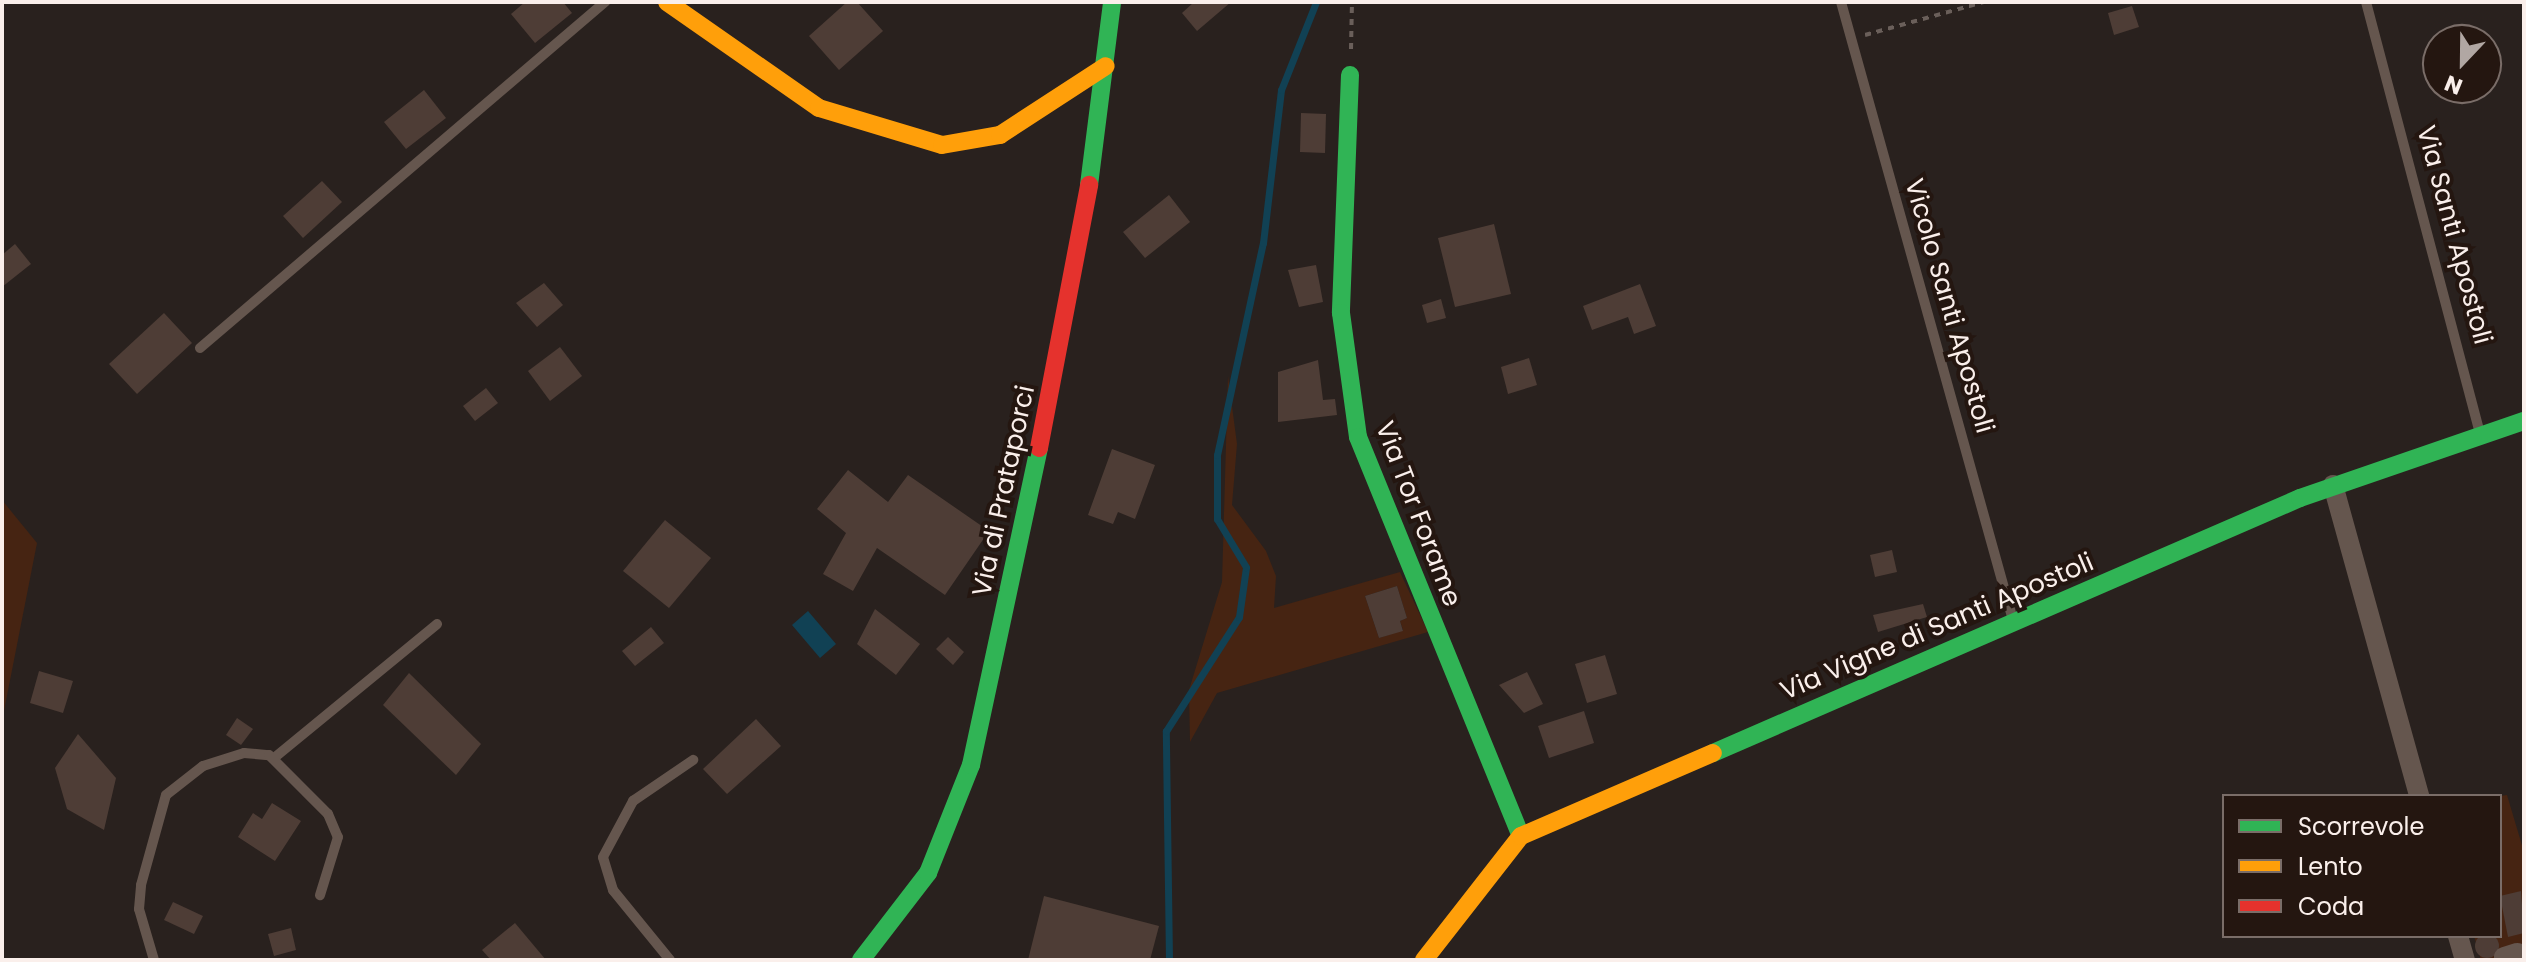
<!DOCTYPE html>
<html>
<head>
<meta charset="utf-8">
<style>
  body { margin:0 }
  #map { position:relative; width:2526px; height:962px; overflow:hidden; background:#29211e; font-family:Poppins,sans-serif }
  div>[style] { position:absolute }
  .green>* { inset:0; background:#462412 }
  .water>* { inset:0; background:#114154 }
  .stream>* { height:7px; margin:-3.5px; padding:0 3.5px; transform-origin:3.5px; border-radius:3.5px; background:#114154 }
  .building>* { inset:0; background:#4e3d36 }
  .round { border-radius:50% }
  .path>* { height:4px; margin-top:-2px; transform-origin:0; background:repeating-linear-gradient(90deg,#6a5f5a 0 6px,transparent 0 12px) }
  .lane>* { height:10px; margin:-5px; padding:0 5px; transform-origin:5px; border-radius:5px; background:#65564e }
  .street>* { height:20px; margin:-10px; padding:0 10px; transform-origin:10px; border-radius:10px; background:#65564e }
  .fast>* { height:18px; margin:-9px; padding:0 9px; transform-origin:9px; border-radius:9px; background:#30b455 }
  .slow>* { height:18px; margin:-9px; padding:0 9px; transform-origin:9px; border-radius:9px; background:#ff9f0a }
  .jam>* { height:18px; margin:-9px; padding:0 9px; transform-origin:9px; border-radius:9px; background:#e5322d }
  span { translate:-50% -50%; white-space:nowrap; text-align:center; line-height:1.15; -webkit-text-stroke:8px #241610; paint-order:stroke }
  .street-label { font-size:26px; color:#faefeb }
  .frame { position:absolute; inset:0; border:4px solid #faefeb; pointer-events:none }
  .legend { position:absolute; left:2222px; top:794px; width:280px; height:144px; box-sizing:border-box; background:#241610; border:2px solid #7a6d68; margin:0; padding:10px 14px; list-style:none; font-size:24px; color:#faefeb }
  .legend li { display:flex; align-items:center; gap:16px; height:40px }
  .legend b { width:40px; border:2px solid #7a6d68 }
  .north { position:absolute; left:2422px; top:24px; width:80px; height:80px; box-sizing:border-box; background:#241610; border:2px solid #7a6d68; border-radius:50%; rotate:202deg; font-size:22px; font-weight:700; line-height:32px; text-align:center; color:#faefeb }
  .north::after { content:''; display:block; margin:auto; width:28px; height:36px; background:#b1a7a3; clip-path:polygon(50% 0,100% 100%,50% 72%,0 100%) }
</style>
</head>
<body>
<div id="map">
  <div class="green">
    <div style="clip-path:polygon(evenodd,1228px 376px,1237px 444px,1232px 505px,1266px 551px,1276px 576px,1274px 608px,1400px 572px,1428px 632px,1217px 693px,1190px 742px,1189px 690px,1222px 582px,1228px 376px,1397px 586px,1407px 618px,1400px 621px,1403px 630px,1379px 638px,1365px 596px,1397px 586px)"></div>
    <div style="clip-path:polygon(2px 500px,37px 543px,2px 721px)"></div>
    <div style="clip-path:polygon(2507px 795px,2524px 852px,2524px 960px,2481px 960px,2474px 936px,2500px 936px,2500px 796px)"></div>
  </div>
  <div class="water">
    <div style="clip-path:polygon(808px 611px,836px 644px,820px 658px,792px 625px)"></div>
  </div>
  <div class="stream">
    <div style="left:1169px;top:960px;width:229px;rotate:-90.8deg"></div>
    <div style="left:1166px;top:731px;width:135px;rotate:-57.4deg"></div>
    <div style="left:1239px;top:617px;width:50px;rotate:-82deg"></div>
    <div style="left:1246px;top:567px;width:56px;rotate:-121.1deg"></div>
    <div style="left:1217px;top:519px;width:64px;rotate:-90deg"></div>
    <div style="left:1217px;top:455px;width:217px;rotate:-77.8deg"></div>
    <div style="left:1263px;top:243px;width:154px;rotate:-83.3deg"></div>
    <div style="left:1281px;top:90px;width:95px;rotate:-68.3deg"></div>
  </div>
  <div class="building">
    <div style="clip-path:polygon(525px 2px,563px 2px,572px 13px,535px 43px,511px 14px)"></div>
    <div style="clip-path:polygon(847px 2px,857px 2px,883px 31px,839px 70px,809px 36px)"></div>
    <div style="clip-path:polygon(1194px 2px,1231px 2px,1197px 31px,1182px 13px)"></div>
    <div style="clip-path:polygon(2132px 6px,2139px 27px,2114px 35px,2108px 13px)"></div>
    <div style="clip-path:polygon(424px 90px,446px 118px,406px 149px,384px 122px)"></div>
    <div style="clip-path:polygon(1301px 113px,1326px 114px,1325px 153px,1300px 152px)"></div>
    <div style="clip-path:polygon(322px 181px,342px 202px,303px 238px,283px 216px)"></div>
    <div style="clip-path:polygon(1169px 195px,1190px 222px,1145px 258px,1123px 232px)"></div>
    <div style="clip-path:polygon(1494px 224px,1511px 294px,1455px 307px,1438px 238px)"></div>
    <div style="clip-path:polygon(15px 244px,31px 264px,2px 287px,2px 255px)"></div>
    <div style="clip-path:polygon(1316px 265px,1323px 302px,1299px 307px,1288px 270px)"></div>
    <div style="clip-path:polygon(544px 283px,563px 305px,537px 327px,516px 303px)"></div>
    <div style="clip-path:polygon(1640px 284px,1656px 326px,1634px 334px,1628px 317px,1592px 330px,1583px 306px)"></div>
    <div style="clip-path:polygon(1441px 299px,1446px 318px,1427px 323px,1422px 305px)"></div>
    <div style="clip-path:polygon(164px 313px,192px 343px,137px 394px,109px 364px)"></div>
    <div style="clip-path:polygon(560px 347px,582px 376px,550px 401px,528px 371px)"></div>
    <div style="clip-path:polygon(1529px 358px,1537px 385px,1508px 394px,1501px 367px)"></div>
    <div style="clip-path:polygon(1318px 360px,1323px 400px,1335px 399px,1337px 415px,1278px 422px,1278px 372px)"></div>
    <div style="clip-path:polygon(486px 388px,498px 403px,475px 421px,463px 406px)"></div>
    <div style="clip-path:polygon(1112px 449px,1155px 465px,1135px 519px,1118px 512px,1113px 524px,1088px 515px)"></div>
    <div style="clip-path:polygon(848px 470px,888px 502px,908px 475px,989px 531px,945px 595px,877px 548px,853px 591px,823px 574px,846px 533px,817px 509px)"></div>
    <div style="clip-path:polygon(665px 520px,711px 558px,669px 608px,623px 571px)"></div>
    <div style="clip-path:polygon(1892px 550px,1897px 572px,1875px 577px,1870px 555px)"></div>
    <div style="clip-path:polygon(1397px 586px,1407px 618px,1400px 621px,1403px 631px,1379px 638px,1365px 596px)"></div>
    <div style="clip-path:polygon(1923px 604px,1927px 617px,1878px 632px,1873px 615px)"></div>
    <div style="clip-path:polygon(875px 609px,920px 644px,896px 675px,857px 644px)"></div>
    <div style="clip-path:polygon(651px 627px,664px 643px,635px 666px,622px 651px)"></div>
    <div style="clip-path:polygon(948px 637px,964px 652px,953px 665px,936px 649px)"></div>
    <div style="clip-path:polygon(1605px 655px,1617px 694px,1587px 703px,1575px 664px)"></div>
    <div style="clip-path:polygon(39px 671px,73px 681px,63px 713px,30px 703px)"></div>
    <div style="clip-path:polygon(1527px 672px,1543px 704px,1524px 713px,1499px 685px)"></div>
    <div style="clip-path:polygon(409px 673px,481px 744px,456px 775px,383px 705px)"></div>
    <div style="clip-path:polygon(1584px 711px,1594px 743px,1549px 758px,1538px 726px)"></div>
    <div style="clip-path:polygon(237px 718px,253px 729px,241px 745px,226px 735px)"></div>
    <div style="clip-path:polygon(756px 719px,781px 746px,727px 794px,703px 769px)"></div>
    <div style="clip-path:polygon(78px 734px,116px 778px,104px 830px,67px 809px,55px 768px)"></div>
    <div style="clip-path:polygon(272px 803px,301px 821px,275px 861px,238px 837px,253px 813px,262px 819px)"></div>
    <div style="clip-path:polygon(2521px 891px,2524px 933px,2508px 937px,2500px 896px)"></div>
    <div style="clip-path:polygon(1044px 896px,1159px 926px,1150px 960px,1028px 960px)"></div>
    <div style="clip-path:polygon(173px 902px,203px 916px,194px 934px,164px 920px)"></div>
    <div style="clip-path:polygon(515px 923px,546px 960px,491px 960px,482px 950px)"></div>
    <div style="clip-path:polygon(291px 928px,296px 950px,274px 956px,268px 934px)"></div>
    <div class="round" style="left:2475px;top:934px;width:24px;height:24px"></div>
  </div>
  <div class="path">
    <div style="left:1865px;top:35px;width:123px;rotate:-15.5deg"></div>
    <div style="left:1351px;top:49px;width:47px;rotate:-88.8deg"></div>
  </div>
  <div class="lane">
    <div style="left:1841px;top:2px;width:641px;rotate:74.45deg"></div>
    <div style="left:2366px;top:2px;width:445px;rotate:75.2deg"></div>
    <div style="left:200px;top:348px;width:533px;rotate:-40.51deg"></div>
    <div style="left:274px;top:758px;width:211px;rotate:-39.4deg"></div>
    <div style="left:154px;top:960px;width:53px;rotate:-106.4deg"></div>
    <div style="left:139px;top:909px;width:24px;rotate:-85deg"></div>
    <div style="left:141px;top:885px;width:93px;rotate:-74.5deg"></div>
    <div style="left:166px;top:795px;width:47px;rotate:-38.1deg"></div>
    <div style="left:203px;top:766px;width:43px;rotate:-17.6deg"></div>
    <div style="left:244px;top:753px;width:25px;rotate:5deg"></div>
    <div style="left:269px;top:755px;width:83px;rotate:45deg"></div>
    <div style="left:328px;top:814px;width:25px;rotate:67deg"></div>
    <div style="left:338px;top:837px;width:61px;rotate:107.2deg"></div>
    <div style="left:670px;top:960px;width:90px;rotate:-129.2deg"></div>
    <div style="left:613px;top:890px;width:34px;rotate:-107deg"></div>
    <div style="left:603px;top:857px;width:64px;rotate:-61.8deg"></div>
    <div style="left:633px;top:801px;width:73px;rotate:-34.3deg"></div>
  </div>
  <div class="street">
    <div style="left:2333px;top:485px;width:323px;rotate:74.5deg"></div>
    <div style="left:2458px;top:936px;width:25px;rotate:74deg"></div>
    <div style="left:2504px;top:957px;width:14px;rotate:-17deg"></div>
  </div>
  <div class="fast">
    <div style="left:1350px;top:75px;width:238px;rotate:92.2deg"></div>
    <div style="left:1341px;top:313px;width:125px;rotate:82.2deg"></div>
    <div style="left:1358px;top:437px;width:431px;rotate:67.8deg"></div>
    <div style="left:1089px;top:185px;width:184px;rotate:-82.8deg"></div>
    <div style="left:1713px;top:753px;width:640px;rotate:-23.48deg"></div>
    <div style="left:2300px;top:498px;width:237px;rotate:-19deg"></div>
    <div style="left:861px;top:960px;width:110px;rotate:-52.4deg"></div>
    <div style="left:928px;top:873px;width:116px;rotate:-68.3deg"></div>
    <div style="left:971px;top:765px;width:324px;rotate:-77.9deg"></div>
  </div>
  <div class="slow">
    <div style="left:667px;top:2px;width:185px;rotate:34.9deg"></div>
    <div style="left:819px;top:108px;width:128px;rotate:16.7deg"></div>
    <div style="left:942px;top:145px;width:59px;rotate:-9.8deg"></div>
    <div style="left:1000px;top:135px;width:126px;rotate:-33.1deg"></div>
    <div style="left:1424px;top:960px;width:157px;rotate:-52deg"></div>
    <div style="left:1521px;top:836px;width:209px;rotate:-23.4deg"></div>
  </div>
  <div class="jam">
    <div style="left:1039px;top:448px;width:268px;rotate:-79.2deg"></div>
  </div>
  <div class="street-label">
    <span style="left:2454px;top:235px;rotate:75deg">Via Santi Apostoli</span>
    <span style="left:1949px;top:306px;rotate:74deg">Vicolo Santi Apostoli</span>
    <span style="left:1004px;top:491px;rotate:-78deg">Via di Prataporci</span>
    <span style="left:1418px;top:514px;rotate:69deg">Via Tor Forame</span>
    <span style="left:1937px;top:627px;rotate:-23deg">Via Vigne di Santi Apostoli</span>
  </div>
  <div class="frame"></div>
  <ul class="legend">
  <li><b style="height:10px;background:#30b455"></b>Scorrevole</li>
  <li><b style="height:10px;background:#ff9f0a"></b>Lento</li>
  <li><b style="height:10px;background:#e5322d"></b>Coda</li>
  </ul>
  <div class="north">N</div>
</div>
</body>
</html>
